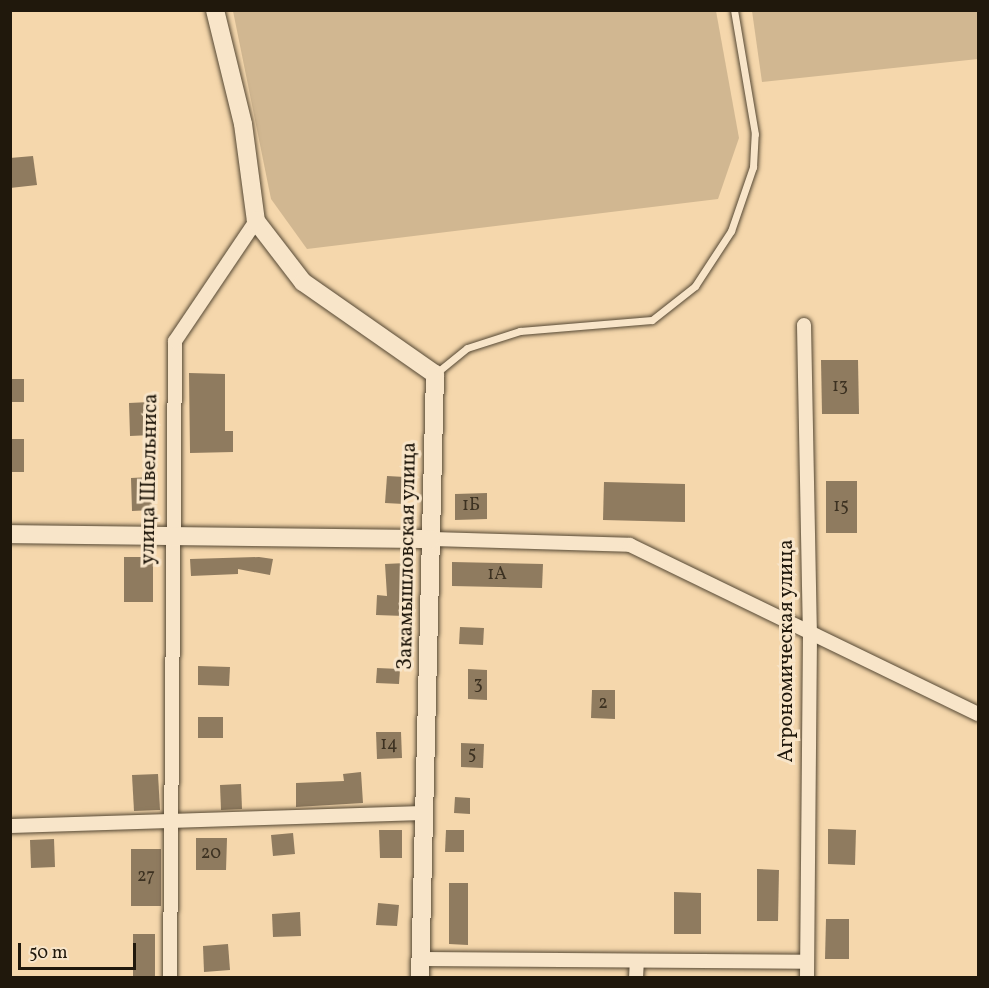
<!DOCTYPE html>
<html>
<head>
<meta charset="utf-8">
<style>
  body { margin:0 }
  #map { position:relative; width:989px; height:988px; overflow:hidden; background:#f5d7ac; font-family:Vollkorn,serif }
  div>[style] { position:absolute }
  .green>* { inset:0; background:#d1b791 }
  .building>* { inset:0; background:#8f7b5f }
  .roads { filter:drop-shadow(0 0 2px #554834) drop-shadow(0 0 2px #554834) }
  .service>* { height:7px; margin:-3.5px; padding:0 3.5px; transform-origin:3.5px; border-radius:3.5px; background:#f8e5c9 }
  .minor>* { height:14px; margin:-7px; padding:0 7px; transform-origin:7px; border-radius:7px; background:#f8e5c9 }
  .tertiary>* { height:18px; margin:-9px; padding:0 9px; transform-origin:9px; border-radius:9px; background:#f8e5c9 }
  span { translate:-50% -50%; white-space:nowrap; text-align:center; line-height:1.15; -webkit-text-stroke:6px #f8e5c9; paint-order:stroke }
  .number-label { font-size:18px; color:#3c3121 }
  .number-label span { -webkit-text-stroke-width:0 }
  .street-label { font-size:21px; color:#20180c }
  .frame { position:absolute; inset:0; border:12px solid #20180c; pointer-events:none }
  .scale { position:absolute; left:18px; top:943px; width:118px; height:27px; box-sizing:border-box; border:3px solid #20180c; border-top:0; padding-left:8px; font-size:18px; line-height:21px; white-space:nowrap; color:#20180c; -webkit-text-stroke:4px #f8e5c9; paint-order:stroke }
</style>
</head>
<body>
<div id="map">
  <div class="green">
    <div style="clip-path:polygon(233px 11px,716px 11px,739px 138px,718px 199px,307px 249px,271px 199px)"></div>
    <div style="clip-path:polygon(752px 11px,978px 11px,978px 59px,762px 82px)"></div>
  </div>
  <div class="building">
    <div style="clip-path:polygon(33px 156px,37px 185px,10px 188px,10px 158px)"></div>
    <div style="clip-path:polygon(821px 360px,858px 360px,859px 414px,822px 414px)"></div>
    <div style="clip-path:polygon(189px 373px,225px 374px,225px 431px,233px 431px,233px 452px,190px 453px)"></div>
    <div style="clip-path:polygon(10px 379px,24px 379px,24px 402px,10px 402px)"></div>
    <div style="clip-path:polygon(150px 402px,152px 435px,130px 436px,129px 403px)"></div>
    <div style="clip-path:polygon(10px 439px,24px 439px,24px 472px,10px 472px)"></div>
    <div style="clip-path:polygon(387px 476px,405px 477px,404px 504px,385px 503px)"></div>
    <div style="clip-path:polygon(151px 477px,152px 510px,132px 511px,131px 478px)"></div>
    <div style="clip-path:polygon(826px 481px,857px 481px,857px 533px,826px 533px)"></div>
    <div style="clip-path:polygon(604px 482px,685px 484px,685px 522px,603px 520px)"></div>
    <div style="clip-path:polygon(487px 493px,487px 519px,455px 520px,455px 494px)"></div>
    <div style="clip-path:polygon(124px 557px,153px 557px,153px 602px,124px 602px)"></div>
    <div style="clip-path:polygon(259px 557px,273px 559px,270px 575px,238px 569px,238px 574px,191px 576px,190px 559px)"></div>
    <div style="clip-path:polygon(452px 562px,543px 564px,542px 588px,452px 586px)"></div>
    <div style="clip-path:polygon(406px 563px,404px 616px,376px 615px,377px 595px,387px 596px,385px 564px)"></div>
    <div style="clip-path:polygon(460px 627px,484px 628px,483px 645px,459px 644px)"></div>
    <div style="clip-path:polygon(198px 666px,230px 667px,229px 686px,198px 685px)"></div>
    <div style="clip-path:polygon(377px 668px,400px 669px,399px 684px,376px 683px)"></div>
    <div style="clip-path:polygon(468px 669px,487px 670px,487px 700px,468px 699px)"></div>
    <div style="clip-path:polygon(592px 690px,615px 690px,615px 719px,591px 718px)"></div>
    <div style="clip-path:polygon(198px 717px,223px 717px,223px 738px,198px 738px)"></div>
    <div style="clip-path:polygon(376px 732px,401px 732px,402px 758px,377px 759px)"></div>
    <div style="clip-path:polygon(461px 743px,484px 744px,483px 768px,461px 767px)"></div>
    <div style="clip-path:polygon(361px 772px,363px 803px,296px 807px,296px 783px,344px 781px,343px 774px)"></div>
    <div style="clip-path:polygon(158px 774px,160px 810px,134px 811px,132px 775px)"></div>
    <div style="clip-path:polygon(241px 784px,242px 809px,221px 810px,220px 785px)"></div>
    <div style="clip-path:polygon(455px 797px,470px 798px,470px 814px,454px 813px)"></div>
    <div style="clip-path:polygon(828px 829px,856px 830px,855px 865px,828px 864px)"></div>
    <div style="clip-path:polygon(379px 830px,402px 830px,402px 858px,380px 858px)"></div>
    <div style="clip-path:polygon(446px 830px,464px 830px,464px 852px,445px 852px)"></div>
    <div style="clip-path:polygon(293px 833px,295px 854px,273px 856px,271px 835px)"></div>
    <div style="clip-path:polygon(196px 838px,227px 838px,226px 870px,196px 870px)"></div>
    <div style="clip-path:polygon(54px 839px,55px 867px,31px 868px,30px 840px)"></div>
    <div style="clip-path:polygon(131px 849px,161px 849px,161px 906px,131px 906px)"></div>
    <div style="clip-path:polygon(757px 869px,779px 870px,778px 921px,757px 921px)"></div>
    <div style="clip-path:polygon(449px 883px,468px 883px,468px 945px,449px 944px)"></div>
    <div style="clip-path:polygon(674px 892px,701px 893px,701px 934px,674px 934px)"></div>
    <div style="clip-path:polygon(378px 903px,399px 905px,397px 926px,376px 925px)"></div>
    <div style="clip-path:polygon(300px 912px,301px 936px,273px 937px,272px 914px)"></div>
    <div style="clip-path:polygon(826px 919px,849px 919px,849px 959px,825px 959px)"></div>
    <div style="clip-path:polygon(133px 934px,155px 934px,155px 978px,133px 978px)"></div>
    <div style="clip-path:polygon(228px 944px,230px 970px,204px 972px,203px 946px)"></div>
  </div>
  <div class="roads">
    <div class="service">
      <div style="left:435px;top:374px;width:41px;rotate:-39.1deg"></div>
      <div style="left:467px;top:348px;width:56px;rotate:-17.8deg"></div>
      <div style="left:520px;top:331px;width:132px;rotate:-4.8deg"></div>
      <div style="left:652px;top:320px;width:55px;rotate:-38.3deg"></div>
      <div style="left:695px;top:286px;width:66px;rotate:-56.8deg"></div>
      <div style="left:731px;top:231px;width:68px;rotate:-71deg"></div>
      <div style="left:753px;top:167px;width:33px;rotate:-87deg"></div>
      <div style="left:755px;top:134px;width:126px;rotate:-99.6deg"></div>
    </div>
    <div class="minor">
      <div style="left:804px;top:325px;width:309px;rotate:88.9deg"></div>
      <div style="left:810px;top:634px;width:344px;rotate:90.5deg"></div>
      <div style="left:431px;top:539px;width:199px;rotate:1.7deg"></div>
      <div style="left:630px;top:545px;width:387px;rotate:25.9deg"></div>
      <div style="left:10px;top:826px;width:414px;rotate:-1.8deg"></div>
      <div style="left:421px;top:959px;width:386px;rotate:0.4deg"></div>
      <div style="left:170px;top:978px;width:637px;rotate:-89.55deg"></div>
      <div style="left:175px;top:341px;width:145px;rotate:-56deg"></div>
      <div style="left:636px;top:978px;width:17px;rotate:-87deg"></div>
    </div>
    <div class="tertiary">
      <div style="left:215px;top:10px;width:117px;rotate:76.2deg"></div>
      <div style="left:243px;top:124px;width:98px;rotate:82.4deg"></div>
      <div style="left:256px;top:221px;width:77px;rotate:52.4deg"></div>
      <div style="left:303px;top:282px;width:161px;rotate:34.9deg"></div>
      <div style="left:435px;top:374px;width:604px;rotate:91.42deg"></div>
      <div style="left:10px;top:534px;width:421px;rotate:0.7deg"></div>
    </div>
  </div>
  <div class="number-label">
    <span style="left:840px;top:387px">13</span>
    <span style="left:471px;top:506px">1Б</span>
    <span style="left:841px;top:507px">15</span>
    <span style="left:497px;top:575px">1А</span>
    <span style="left:478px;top:685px">3</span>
    <span style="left:603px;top:704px">2</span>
    <span style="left:389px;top:745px">14</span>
    <span style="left:472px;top:755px">5</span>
    <span style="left:211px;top:854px">20</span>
    <span style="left:146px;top:877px">27</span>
  </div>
  <div class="street-label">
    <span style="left:150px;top:479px;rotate:-89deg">улица Швельниса</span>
    <span style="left:408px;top:556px;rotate:-89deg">Закамышловская улица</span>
    <span style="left:787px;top:651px;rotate:-90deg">Агрономическая улица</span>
  </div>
  <div class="frame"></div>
  <div class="scale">50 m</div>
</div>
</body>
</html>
